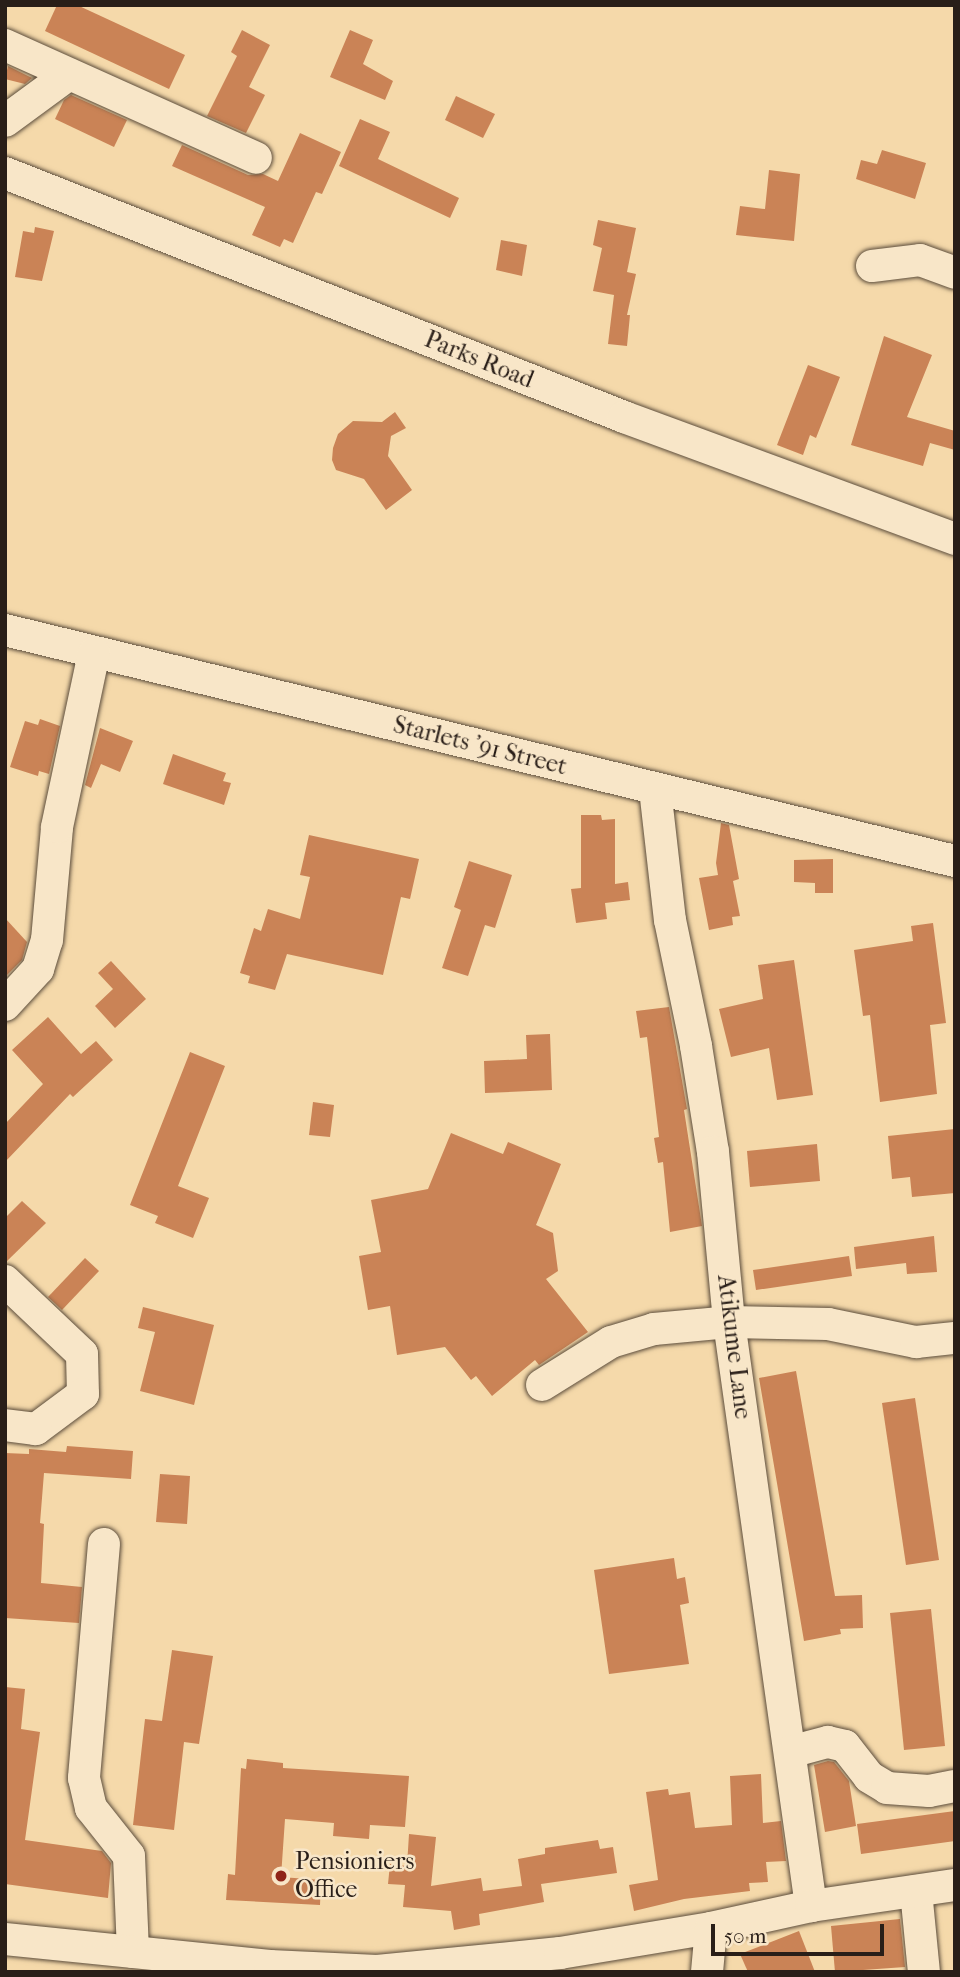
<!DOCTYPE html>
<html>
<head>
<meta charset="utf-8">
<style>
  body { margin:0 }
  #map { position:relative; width:960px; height:1977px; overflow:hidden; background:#f5d9aa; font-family:"IM FELL French Canon",serif }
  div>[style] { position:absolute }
  .building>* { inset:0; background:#ca8356 }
  .roads { filter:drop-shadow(0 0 2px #5c4d3c) drop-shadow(0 0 2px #5c4d3c) }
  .minor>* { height:32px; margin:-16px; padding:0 16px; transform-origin:16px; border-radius:16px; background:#f8e6c8 }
  .dots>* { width:19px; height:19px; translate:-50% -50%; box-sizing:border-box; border:4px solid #f8e6c8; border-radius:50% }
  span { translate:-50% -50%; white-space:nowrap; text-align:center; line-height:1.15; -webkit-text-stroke:5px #f8e6c8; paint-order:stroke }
  .street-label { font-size:24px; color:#291e18 }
  .poi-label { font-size:24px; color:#291e18 }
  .left { translate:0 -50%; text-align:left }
  .frame { position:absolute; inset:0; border:7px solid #291e18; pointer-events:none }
  .scale { position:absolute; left:711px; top:1924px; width:173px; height:32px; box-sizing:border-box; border:4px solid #291e18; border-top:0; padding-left:9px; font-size:21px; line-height:24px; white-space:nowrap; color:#291e18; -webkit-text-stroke:5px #f8e6c8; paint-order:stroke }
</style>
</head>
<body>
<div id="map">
  <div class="building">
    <div style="clip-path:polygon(57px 5px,77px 5px,185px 55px,169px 89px,45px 31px)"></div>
    <div style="clip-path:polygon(242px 30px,270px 45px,249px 87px,265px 95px,246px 133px,207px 116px,237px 56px,231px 52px)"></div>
    <div style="clip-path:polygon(350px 30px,373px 40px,363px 64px,393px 81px,385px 100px,330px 77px)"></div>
    <div style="clip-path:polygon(8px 66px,32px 78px,25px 84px,5px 79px)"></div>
    <div style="clip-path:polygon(71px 95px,127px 120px,114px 147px,55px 119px,64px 100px)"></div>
    <div style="clip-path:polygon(456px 96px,495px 114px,483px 138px,445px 120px)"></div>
    <div style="clip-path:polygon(360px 119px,390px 132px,378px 159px,459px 198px,450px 218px,339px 166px)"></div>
    <div style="clip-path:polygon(300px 133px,341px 152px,322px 194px,316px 192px,293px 243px,284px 239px,280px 247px,252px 235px,265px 207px,172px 166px,182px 145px,248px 175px,263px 174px,278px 181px)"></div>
    <div style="clip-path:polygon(882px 150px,926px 163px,915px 199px,856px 179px,861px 160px,877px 164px)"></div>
    <div style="clip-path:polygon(769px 170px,800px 174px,794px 241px,736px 235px,740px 206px,765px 209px)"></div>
    <div style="clip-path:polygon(598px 220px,636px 228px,627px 272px,636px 274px,627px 315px,630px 315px,627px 346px,608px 344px,614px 295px,593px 291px,602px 248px,593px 245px)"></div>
    <div style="clip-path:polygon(35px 227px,54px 231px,42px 281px,15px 277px,23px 231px,34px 233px)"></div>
    <div style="clip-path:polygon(501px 240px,527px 245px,522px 276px,496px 270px)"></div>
    <div style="clip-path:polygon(884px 336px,932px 355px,907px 417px,955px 431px,955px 450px,930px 443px,923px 466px,851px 445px)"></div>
    <div style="clip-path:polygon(808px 365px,840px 377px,816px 438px,810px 435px,803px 455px,777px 445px)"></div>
    <div style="clip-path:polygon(395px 412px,406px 428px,391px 436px,388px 456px,412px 490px,386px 510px,364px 479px,336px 470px,332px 460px,333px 448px,338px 434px,353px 421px,382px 422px)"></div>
    <div style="clip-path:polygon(40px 719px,60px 726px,49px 774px,39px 771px,38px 776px,10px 767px,25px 721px,38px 725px)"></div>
    <div style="clip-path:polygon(100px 728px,133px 741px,120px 772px,101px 764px,91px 788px,85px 785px)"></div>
    <div style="clip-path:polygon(173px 754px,226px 773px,223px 781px,231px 783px,224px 805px,163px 784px)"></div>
    <div style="clip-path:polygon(581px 815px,601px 815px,602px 820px,615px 819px,615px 884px,628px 882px,630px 900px,605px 903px,607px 919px,576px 923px,571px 889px,581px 888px)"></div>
    <div style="clip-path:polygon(721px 823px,729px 825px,739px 879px,733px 881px,740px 916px,732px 917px,733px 925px,709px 930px,699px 878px,718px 875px,716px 863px)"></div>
    <div style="clip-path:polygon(309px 835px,419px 859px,410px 899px,401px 897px,383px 975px,287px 954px,275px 990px,248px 983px,250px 976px,240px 973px,254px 928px,261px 931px,268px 909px,300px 919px,310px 877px,300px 875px)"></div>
    <div style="clip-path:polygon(833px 859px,833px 893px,815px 893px,815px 883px,794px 882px,794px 860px)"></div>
    <div style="clip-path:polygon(469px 861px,512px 875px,495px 928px,485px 925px,468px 976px,442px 968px,461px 910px,454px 907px)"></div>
    <div style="clip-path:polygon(5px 918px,27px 942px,22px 960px,5px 977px)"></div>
    <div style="clip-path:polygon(933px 923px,946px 1023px,930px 1025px,937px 1094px,880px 1102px,870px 1015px,863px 1016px,854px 950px,913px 941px,911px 926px)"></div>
    <div style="clip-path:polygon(794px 960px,813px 1095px,777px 1100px,769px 1048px,731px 1057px,719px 1009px,763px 999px,758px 965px)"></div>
    <div style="clip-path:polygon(111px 961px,146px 999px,115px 1028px,95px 1006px,113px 989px,98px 973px)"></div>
    <div style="clip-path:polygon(669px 1007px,687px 1109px,684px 1110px,702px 1226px,670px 1232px,663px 1162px,658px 1163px,654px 1138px,659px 1137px,647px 1037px,640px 1038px,636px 1011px)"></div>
    <div style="clip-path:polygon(48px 1017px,81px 1054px,96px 1041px,113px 1060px,73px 1097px,70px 1094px,5px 1162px,5px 1124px,43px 1084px,12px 1050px)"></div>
    <div style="clip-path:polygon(550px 1034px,552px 1090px,485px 1093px,484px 1061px,527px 1059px,526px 1035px)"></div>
    <div style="clip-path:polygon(190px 1052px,225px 1066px,178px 1186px,209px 1198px,193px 1238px,155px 1223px,158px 1216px,130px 1205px)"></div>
    <div style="clip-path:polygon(313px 1102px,334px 1105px,330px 1137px,309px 1135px)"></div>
    <div style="clip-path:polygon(955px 1129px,955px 1193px,912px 1197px,910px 1177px,892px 1179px,888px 1136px)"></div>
    <div style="clip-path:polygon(451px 1133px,503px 1154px,508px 1142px,561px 1164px,536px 1225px,553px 1233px,558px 1271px,546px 1279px,588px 1332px,539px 1365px,535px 1360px,492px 1396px,476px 1376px,471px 1380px,445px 1347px,397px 1355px,390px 1306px,368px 1310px,359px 1256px,381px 1252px,371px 1200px,428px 1189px)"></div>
    <div style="clip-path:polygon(817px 1144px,820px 1181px,750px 1187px,747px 1151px)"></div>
    <div style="clip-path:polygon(22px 1201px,46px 1223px,5px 1263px,5px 1218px)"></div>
    <div style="clip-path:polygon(934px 1236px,937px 1272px,907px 1274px,906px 1263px,856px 1269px,854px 1247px)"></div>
    <div style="clip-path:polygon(849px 1256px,852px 1276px,756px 1290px,753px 1270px)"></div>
    <div style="clip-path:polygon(85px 1258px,99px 1271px,62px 1310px,48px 1297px)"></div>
    <div style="clip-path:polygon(143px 1307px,214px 1325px,194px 1405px,140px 1391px,155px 1332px,138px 1328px)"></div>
    <div style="clip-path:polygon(796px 1371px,835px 1596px,862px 1595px,863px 1628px,840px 1629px,841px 1634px,804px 1641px,759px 1378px)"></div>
    <div style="clip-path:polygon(915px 1398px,939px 1560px,906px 1565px,882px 1403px)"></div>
    <div style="clip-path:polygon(67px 1446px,133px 1451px,131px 1479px,44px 1473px,40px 1523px,44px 1524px,41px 1583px,82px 1587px,79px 1623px,5px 1618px,5px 1453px,29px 1454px,29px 1449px,66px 1452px)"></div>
    <div style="clip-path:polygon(160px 1474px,190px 1476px,187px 1524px,156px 1522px)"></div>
    <div style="clip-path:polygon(674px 1558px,677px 1579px,685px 1577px,689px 1603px,680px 1605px,689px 1664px,609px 1674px,594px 1570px)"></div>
    <div style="clip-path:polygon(931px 1609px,945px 1746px,904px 1750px,890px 1613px)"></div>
    <div style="clip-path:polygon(172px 1650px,213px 1656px,199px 1744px,184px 1742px,174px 1830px,133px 1825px,145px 1719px,162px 1721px)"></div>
    <div style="clip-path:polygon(5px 1687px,25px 1689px,21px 1729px,40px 1732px,25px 1840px,102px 1851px,111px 1863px,108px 1898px,5px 1884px)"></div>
    <div style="clip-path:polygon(247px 1759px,283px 1763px,283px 1768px,409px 1776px,405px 1827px,370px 1825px,369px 1839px,333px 1836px,334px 1823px,285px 1819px,281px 1877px,321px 1880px,320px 1905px,226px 1900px,228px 1874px,235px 1875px,241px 1768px,246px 1769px)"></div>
    <div style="clip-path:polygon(828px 1761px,834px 1762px,849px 1781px,856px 1826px,825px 1832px,814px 1765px)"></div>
    <div style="clip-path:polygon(761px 1774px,763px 1823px,781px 1821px,786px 1861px,766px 1862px,768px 1882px,749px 1883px,750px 1891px,684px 1899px,634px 1911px,629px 1885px,658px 1880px,646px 1792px,668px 1789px,669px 1795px,690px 1792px,695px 1828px,732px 1825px,730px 1776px)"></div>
    <div style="clip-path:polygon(955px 1811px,955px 1841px,861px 1854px,857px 1824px)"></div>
    <div style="clip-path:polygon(409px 1834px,436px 1837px,431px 1886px,481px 1878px,483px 1891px,522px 1886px,518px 1859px,545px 1854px,545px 1848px,598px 1840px,600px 1849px,613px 1847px,617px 1873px,541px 1884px,544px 1902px,479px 1914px,480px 1925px,454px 1930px,451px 1911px,403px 1907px,405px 1885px,388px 1884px,390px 1864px,407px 1866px)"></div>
    <div style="clip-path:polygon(900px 1919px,905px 1967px,835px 1972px,831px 1926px)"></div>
    <div style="clip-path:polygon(799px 1931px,815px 1972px,748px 1972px,740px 1954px)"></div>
  </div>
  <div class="roads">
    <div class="minor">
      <div style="left:5px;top:45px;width:275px;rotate:24.2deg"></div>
      <div style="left:5px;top:121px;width:79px;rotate:-36.3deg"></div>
      <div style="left:5px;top:173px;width:665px;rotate:21.51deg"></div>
      <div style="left:624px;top:417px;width:353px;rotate:20.2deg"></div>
      <div style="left:872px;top:266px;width:48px;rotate:-7.1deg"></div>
      <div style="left:920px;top:260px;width:37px;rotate:20deg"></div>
      <div style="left:5px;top:630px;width:978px;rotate:13.67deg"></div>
      <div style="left:655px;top:789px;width:132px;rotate:83.5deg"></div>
      <div style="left:670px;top:920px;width:129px;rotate:78.3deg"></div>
      <div style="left:696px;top:1046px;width:107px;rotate:80.9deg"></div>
      <div style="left:713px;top:1152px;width:171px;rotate:84.6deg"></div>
      <div style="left:729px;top:1322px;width:590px;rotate:82.01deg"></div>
      <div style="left:5px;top:1005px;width:49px;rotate:-47.5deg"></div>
      <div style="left:38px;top:969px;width:30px;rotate:-73deg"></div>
      <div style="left:47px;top:940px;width:113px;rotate:-84.9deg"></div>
      <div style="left:57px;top:827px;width:178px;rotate:-78deg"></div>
      <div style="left:5px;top:1281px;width:106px;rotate:43.5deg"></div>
      <div style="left:82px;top:1354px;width:40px;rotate:88.6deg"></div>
      <div style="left:83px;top:1394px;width:59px;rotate:143.3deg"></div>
      <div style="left:36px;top:1429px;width:31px;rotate:-173deg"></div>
      <div style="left:542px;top:1385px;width:81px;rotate:-31.9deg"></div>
      <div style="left:611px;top:1342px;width:45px;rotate:-16.8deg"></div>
      <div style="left:654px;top:1329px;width:75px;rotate:-5.3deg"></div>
      <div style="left:729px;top:1322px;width:99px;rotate:1.2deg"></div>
      <div style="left:828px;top:1324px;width:90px;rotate:11.6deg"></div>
      <div style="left:916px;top:1342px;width:39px;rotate:-6deg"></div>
      <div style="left:104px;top:1544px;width:235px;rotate:94.9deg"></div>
      <div style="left:84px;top:1778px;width:31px;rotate:77deg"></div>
      <div style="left:91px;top:1808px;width:61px;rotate:51.6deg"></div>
      <div style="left:129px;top:1856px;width:96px;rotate:87.6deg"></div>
      <div style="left:790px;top:1752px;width:39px;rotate:-15deg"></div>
      <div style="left:828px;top:1742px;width:17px;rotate:13deg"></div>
      <div style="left:845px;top:1746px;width:39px;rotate:52deg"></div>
      <div style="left:869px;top:1777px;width:21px;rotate:31deg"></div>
      <div style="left:887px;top:1788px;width:42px;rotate:4.1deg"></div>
      <div style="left:929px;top:1791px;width:26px;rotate:-11deg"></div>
      <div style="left:916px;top:1891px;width:81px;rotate:84.4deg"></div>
      <div style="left:5px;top:1939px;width:266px;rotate:5.8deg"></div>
      <div style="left:270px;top:1966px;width:107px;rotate:2.7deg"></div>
      <div style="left:377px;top:1971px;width:184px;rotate:-5.6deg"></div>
      <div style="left:560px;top:1953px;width:153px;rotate:-9.4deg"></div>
      <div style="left:711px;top:1928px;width:102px;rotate:-12.4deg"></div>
      <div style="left:811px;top:1906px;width:146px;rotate:-8.3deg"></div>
      <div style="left:707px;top:1972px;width:44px;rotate:-84.8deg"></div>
    </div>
  </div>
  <div class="dots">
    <div style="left:281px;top:1876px;background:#8f2418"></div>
  </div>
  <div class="street-label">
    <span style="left:479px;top:360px;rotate:22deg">Parks Road</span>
    <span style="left:480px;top:746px;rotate:14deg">Starlets '91 Street</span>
    <span style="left:734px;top:1347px;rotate:83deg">Atikume Lane</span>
  </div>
  <div class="poi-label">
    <span class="left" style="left:295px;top:1876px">Pensioniers<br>Office</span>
  </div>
  <div class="frame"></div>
  <div class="scale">50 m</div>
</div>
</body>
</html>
